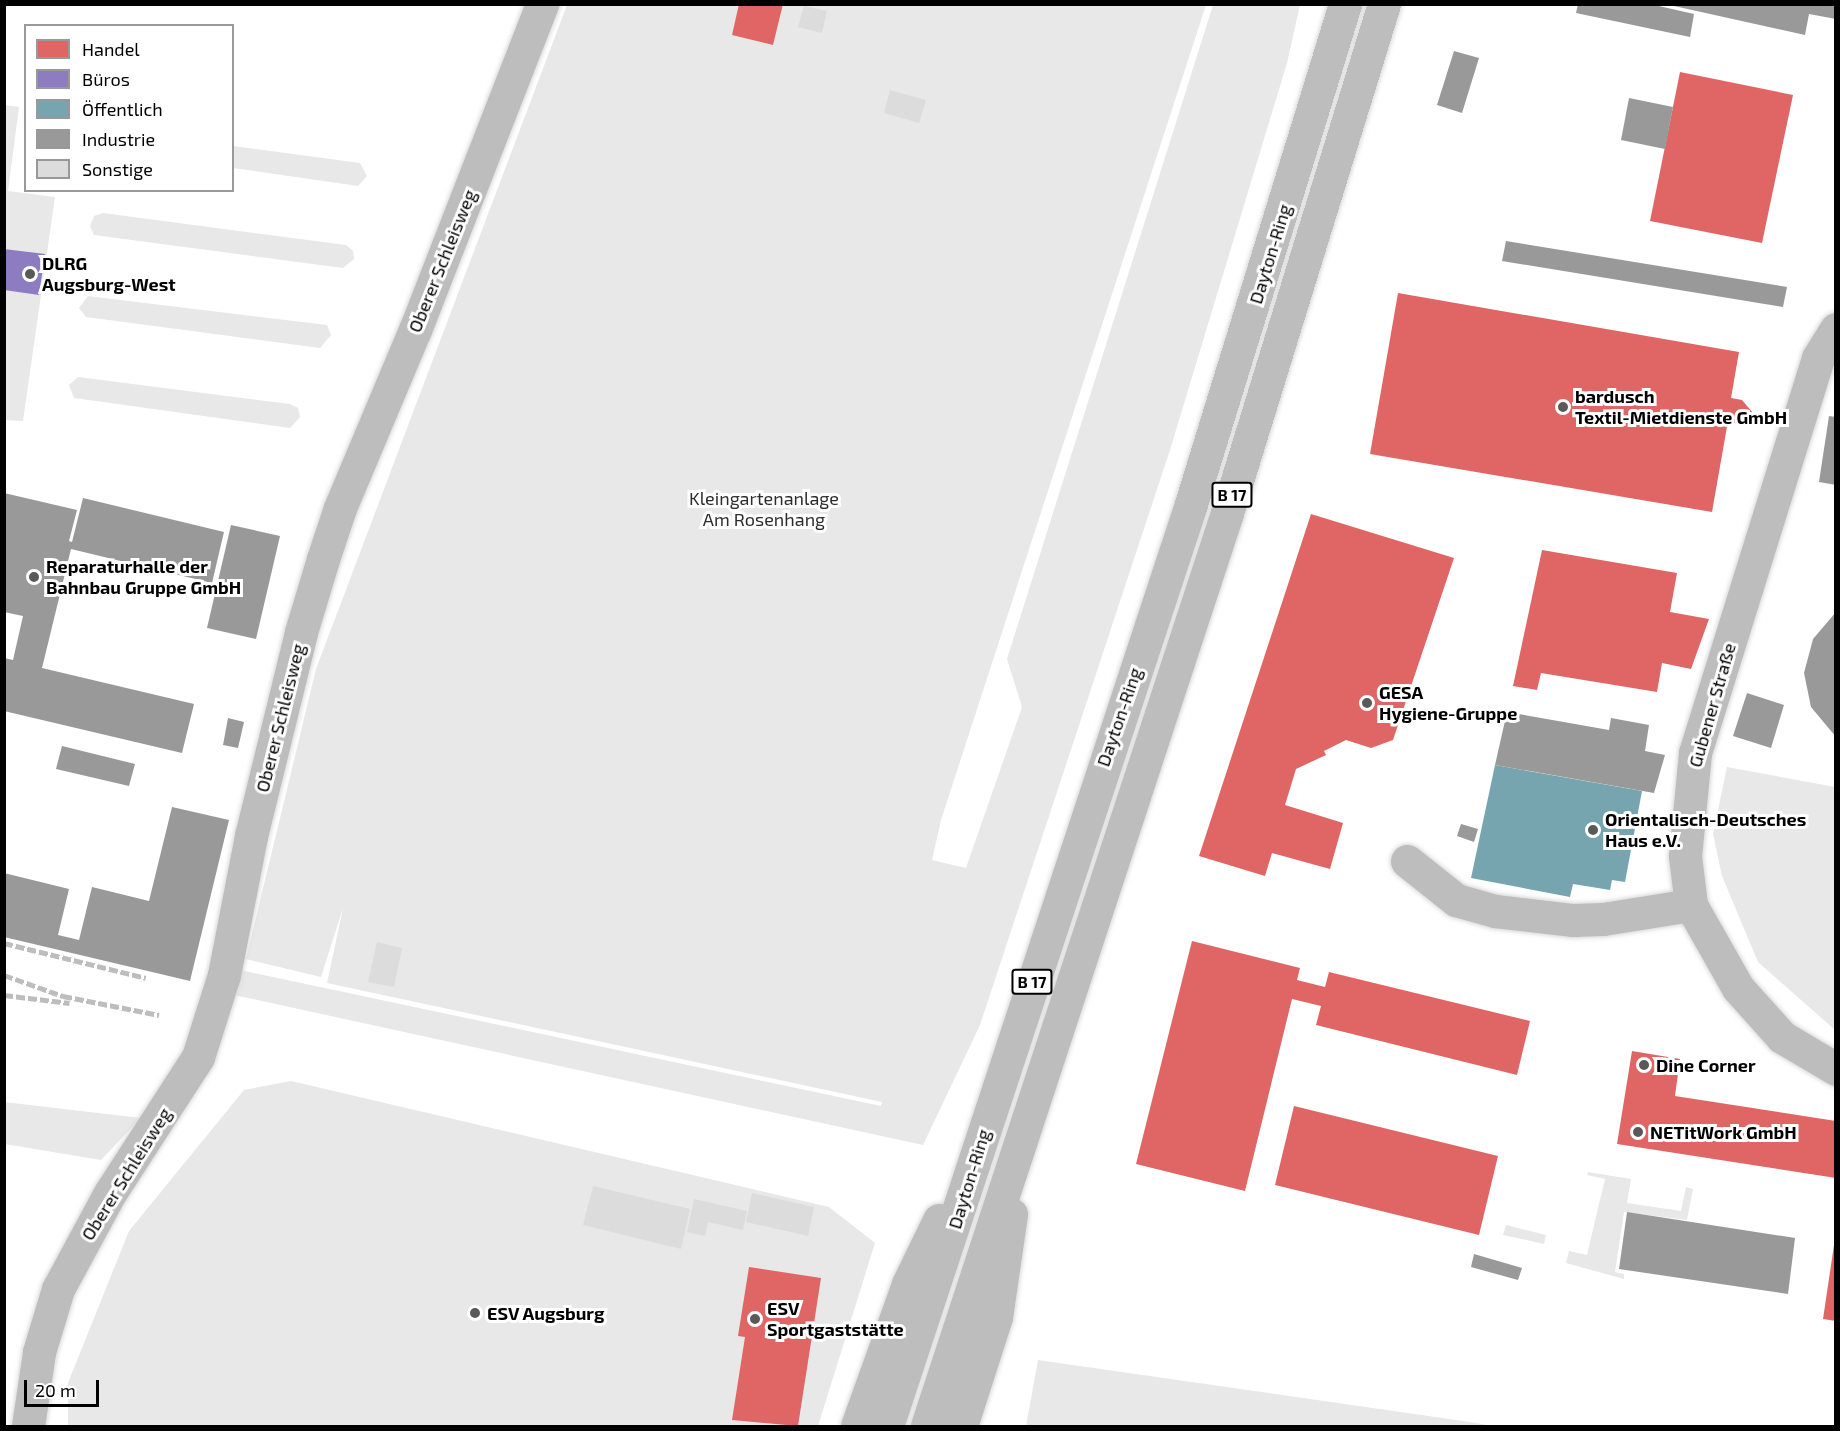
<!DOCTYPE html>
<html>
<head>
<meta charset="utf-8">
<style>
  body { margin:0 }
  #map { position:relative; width:1840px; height:1431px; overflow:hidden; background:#fff; font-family:"Exo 2",sans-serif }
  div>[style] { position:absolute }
  .green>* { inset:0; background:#e8e8e8 }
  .shops>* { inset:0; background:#e06666 }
  .offices>* { inset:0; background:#8e7cc3 }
  .public>* { inset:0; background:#76a5af }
  .industry>* { inset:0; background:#999 }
  .building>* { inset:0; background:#dcdcdc }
  .roads { filter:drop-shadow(0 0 2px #dbdbdb) drop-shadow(0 0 2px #dbdbdb) }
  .minor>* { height:33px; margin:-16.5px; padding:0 16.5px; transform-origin:16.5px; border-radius:16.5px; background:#bdbdbd }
  .highway>* { height:33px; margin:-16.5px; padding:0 16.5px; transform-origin:16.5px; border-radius:16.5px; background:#bdbdbd }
  .rail>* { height:4.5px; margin-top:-2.25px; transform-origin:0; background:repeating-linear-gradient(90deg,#bdbdbd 0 9px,transparent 0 12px) }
  .dots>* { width:16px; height:16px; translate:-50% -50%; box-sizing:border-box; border:3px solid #fff; border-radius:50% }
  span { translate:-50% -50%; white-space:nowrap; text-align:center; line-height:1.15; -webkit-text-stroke:6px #fff; paint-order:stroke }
  .shield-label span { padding:2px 4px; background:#fff; border:2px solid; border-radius:4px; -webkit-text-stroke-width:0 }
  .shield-label { font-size:16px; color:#000; font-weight:700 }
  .street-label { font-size:18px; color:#000 }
  .poi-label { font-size:18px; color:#000; font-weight:700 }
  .left { translate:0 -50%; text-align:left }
  .park-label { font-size:18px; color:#2d2d2d }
  .frame { position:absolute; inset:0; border:6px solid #000; pointer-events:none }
  .legend { position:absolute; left:24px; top:24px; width:210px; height:168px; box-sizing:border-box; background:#fff; border:2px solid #999; margin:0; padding:8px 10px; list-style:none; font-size:18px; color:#000 }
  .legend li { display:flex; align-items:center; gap:12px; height:30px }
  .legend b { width:30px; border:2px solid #999 }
  .scale { position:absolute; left:24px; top:1380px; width:75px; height:27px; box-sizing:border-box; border:3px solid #000; border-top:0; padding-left:8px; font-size:18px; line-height:21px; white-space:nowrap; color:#000; -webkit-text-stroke:4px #fff; paint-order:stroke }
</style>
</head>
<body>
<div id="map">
  <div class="green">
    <div style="clip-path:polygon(567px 5px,1206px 5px,941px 820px,932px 860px,966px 868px,1022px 707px,1007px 659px,1213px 5px,1300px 5px,1287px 63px,1170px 450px,980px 1025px,923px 1145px,234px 995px,240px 970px,881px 1106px,882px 1102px,327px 983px,343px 908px,321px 977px,246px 959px,316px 669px)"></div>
    <div style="clip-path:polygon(5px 105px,19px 107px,8px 191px,55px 197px,23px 421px,5px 420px)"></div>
    <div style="clip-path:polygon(233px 146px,360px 163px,367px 176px,358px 186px,233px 168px)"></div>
    <div style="clip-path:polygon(103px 213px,346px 245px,353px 251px,354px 259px,343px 268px,94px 235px,90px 226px,94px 216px)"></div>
    <div style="clip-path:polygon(88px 296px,327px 325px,331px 335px,320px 348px,86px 317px,79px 308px)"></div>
    <div style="clip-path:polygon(78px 377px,290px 404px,298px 408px,300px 417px,290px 428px,74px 398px,69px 385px)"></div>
    <div style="clip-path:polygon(1727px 767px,1835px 787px,1835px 1030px,1758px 962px,1722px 876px,1713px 834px)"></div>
    <div style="clip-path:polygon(291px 1081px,829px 1207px,875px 1243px,818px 1426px,68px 1426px,68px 1383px,129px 1231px,244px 1090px)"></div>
    <div style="clip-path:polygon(4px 1102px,141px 1118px,101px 1160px,5px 1144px)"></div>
    <div style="clip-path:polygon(1588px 1172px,1631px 1179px,1627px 1203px,1681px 1211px,1686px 1187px,1693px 1189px,1687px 1220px,1624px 1212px,1615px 1272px,1624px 1274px,1624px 1279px,1566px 1263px,1569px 1251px,1587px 1255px,1598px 1208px,1605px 1179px,1587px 1175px)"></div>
    <div style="clip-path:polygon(1506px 1225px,1546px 1235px,1544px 1244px,1503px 1235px)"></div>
    <div style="clip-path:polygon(1038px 1360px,1463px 1421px,1493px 1426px,1026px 1426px)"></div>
  </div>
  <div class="shops">
    <div style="clip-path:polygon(739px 4px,783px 4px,773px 45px,732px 35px)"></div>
    <div style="clip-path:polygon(1680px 72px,1793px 95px,1762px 243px,1650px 221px)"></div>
    <div style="clip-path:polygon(1398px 293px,1739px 352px,1731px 398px,1742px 400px,1753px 413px,1738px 424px,1728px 421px,1712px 512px,1370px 454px)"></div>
    <div style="clip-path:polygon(1311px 514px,1454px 558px,1393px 740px,1371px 748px,1346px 740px,1324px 751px,1326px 755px,1296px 769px,1285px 805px,1343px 823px,1330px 869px,1272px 853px,1265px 876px,1199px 856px)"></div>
    <div style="clip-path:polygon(1542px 550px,1677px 573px,1670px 612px,1709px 619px,1691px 669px,1662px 663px,1657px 692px,1541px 673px,1537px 690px,1513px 686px)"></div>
    <div style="clip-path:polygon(1192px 941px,1300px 968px,1297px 980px,1325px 987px,1329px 972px,1530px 1021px,1517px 1075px,1316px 1025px,1321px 1006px,1292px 999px,1245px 1191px,1136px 1164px)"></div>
    <div style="clip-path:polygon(1632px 1051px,1680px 1059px,1675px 1096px,1836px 1121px,1836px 1178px,1617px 1144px)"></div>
    <div style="clip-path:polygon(1294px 1106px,1498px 1156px,1479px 1235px,1275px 1185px)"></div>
    <div style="clip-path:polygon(1834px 1245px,1836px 1245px,1836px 1321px,1823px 1319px)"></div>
    <div style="clip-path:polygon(749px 1267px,821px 1278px,798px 1426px,732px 1420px,745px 1337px,738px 1336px)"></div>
  </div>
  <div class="offices">
    <div style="clip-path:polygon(4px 249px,45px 254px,39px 295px,4px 290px)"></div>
  </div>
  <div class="public">
    <div style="clip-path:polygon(1495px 765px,1642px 791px,1625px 882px,1612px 880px,1610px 890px,1573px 884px,1570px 897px,1471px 878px)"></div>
  </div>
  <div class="industry">
    <div style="clip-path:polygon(1578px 4px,1650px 4px,1694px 14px,1690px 37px,1576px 13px)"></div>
    <div style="clip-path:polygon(1665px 4px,1836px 4px,1836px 19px,1809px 14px,1805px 35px)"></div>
    <div style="clip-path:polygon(1454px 51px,1479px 58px,1462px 113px,1437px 105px)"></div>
    <div style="clip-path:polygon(1629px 98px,1673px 107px,1665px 149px,1621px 140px)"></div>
    <div style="clip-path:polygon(1506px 241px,1787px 287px,1783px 307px,1502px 261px)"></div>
    <div style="clip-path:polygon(1829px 416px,1836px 417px,1836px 485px,1819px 482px)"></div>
    <div style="clip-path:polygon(4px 493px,77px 510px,69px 541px,72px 542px,83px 498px,224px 532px,212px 583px,71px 549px,42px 668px,194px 704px,182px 753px,4px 711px,4px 658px,13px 660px,23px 616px,4px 612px)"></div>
    <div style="clip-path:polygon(231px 525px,280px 536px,256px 639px,207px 628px)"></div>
    <div style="clip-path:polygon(1836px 612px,1836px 737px,1811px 707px,1804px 673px,1813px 639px)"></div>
    <div style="clip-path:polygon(1747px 693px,1784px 705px,1771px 748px,1733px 736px)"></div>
    <div style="clip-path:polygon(1507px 712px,1609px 730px,1611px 718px,1649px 725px,1645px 751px,1665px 755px,1654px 793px,1495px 765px)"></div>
    <div style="clip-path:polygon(228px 718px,244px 722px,238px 748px,223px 745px)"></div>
    <div style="clip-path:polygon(62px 746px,135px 764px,129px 786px,56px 769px)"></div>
    <div style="clip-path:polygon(172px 807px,229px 820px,190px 981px,4px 937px,4px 873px,69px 889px,58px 935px,79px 940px,92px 887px,149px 901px)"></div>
    <div style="clip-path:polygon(1461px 824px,1478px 829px,1474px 842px,1457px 836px)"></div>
    <div style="clip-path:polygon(1627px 1212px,1795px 1238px,1788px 1294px,1619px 1269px)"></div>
    <div style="clip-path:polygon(1474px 1254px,1522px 1268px,1518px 1280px,1471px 1267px)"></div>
  </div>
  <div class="building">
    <div style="clip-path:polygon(804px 6px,827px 11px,822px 33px,798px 27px)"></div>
    <div style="clip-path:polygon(890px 90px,926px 100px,919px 123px,884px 113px)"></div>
    <div style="clip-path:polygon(377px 942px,402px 948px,394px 987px,368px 982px)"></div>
    <div style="clip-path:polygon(593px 1186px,690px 1209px,681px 1249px,583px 1225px)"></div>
    <div style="clip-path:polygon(752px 1193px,814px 1207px,808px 1236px,746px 1222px)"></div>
    <div style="clip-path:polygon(694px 1199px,747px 1211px,743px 1230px,708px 1222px,705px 1236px,687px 1232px)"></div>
  </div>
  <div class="roads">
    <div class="minor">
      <div style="left:1836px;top:329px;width:34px;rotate:122deg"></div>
      <div style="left:1818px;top:358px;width:414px;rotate:107.3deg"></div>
      <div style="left:1695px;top:753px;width:103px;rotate:95.5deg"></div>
      <div style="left:1685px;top:856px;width:49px;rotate:83deg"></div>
      <div style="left:1691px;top:905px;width:95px;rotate:60.5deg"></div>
      <div style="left:1738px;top:988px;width:66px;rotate:48.1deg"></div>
      <div style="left:1782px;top:1037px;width:63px;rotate:30.7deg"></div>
      <div style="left:1407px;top:861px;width:63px;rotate:38.5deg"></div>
      <div style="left:1456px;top:900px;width:41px;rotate:15.8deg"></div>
      <div style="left:1495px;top:911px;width:79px;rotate:6.6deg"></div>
      <div style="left:1573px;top:920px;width:30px;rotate:-2deg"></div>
      <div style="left:1603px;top:919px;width:89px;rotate:-9deg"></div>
      <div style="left:28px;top:1426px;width:75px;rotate:-81.5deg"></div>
      <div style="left:39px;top:1352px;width:66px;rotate:-73.2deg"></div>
      <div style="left:58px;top:1289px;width:109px;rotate:-61.6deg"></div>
      <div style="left:110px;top:1193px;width:162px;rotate:-57.1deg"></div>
      <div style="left:198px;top:1057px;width:86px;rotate:-72.4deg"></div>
      <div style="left:224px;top:975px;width:142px;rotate:-79deg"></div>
      <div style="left:251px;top:836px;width:210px;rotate:-76.2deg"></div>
      <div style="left:301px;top:632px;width:76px;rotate:-73.2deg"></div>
      <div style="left:323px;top:559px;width:54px;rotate:-71.6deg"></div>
      <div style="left:340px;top:508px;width:193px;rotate:-67.2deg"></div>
      <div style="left:415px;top:330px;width:350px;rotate:-68.7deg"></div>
    </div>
    <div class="highway">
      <div style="left:857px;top:1426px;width:151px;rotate:-70.2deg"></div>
      <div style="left:908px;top:1284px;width:71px;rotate:-64.2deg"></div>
      <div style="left:887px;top:1426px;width:971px;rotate:-71.75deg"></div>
      <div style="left:1191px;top:504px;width:523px;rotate:-72.88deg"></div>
      <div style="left:927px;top:1426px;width:961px;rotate:-71.81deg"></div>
      <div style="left:1227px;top:513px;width:533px;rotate:-72.86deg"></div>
      <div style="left:961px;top:1426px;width:114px;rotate:-72.2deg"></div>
      <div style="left:996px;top:1317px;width:104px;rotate:-81.7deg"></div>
    </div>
  </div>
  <div class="rail">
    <div style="left:4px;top:943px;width:146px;rotate:13.8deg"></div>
    <div style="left:4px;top:975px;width:63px;rotate:19.6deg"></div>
    <div style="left:63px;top:996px;width:98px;rotate:11.2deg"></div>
    <div style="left:4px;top:995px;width:66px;rotate:6.9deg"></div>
  </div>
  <div class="dots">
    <div style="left:30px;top:274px;background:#595959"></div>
    <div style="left:1563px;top:407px;background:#595959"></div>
    <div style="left:34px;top:577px;background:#595959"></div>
    <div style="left:1367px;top:703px;background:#595959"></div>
    <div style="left:1593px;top:830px;background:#595959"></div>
    <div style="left:1644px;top:1065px;background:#595959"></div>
    <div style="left:1638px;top:1132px;background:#595959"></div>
    <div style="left:475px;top:1313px;background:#595959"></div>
    <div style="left:755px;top:1319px;background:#595959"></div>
  </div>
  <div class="shield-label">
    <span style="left:1232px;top:495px">B 17</span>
    <span style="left:1032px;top:982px">B 17</span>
  </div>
  <div class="street-label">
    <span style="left:1270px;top:254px;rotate:-73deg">Dayton-Ring</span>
    <span style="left:442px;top:261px;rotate:-68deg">Oberer Schleisweg</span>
    <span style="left:1712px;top:705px;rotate:-74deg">Gubener Straße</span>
    <span style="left:1119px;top:717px;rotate:-71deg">Dayton-Ring</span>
    <span style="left:280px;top:718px;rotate:-76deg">Oberer Schleisweg</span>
    <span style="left:126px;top:1174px;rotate:-58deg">Oberer Schleisweg</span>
    <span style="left:969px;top:1179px;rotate:-73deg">Dayton-Ring</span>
  </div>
  <div class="poi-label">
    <span class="left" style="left:42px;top:274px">DLRG<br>Augsburg-West</span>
    <span class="left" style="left:1575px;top:407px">bardusch<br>Textil-Mietdienste GmbH</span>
    <span class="left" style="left:46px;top:577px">Reparaturhalle der<br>Bahnbau Gruppe GmbH</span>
    <span class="left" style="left:1379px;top:703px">GESA<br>Hygiene-Gruppe</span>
    <span class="left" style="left:1605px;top:830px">Orientalisch-Deutsches<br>Haus e.V.</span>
    <span class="left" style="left:1656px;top:1065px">Dine Corner</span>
    <span class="left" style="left:1650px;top:1132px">NETitWork GmbH</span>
    <span class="left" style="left:767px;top:1319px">ESV<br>Sportgaststätte</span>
    <span class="left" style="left:487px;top:1313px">ESV Augsburg</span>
  </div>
  <div class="park-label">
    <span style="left:764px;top:509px">Kleingartenanlage<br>Am Rosenhang</span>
  </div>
  <div class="frame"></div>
  <ul class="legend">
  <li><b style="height:16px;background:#e06666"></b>Handel</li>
  <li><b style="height:16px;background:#8e7cc3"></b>Büros</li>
  <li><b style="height:16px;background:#76a5af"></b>Öffentlich</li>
  <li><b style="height:16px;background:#999"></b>Industrie</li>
  <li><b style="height:16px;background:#dcdcdc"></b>Sonstige</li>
  </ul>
  <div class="scale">20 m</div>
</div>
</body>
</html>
